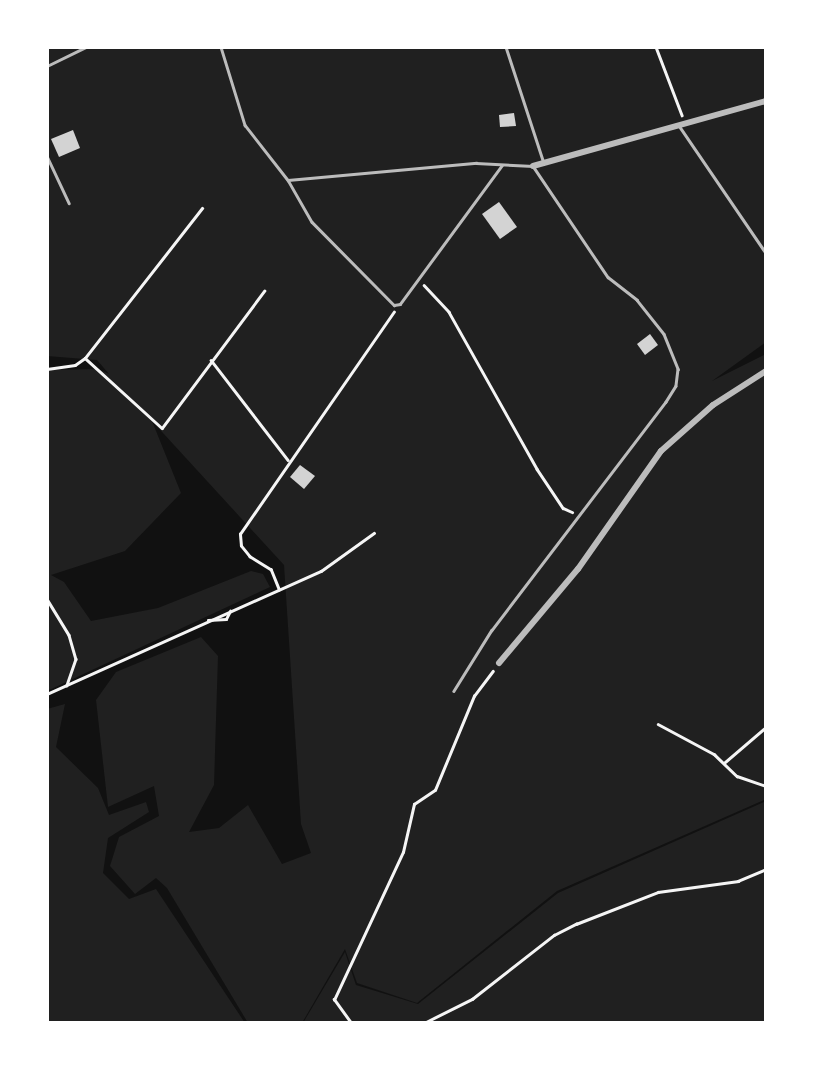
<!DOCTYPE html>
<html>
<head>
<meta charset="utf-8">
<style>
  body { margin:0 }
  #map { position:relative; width:813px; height:1070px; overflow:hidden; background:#111; font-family:Manrope,sans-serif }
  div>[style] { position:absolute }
  .green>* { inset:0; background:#202020 }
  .building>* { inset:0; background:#d3d3d3 }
  .path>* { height:2.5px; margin:-1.25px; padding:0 1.25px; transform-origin:1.25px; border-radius:1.25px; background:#f5f5f5 }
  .service>* { height:2.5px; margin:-1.25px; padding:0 1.25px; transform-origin:1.25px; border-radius:1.25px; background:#bcbcbc }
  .minor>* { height:6px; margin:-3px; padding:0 3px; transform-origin:3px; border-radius:3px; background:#bcbcbc }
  span { translate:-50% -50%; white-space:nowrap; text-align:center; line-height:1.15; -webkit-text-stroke:5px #fff; paint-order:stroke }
  .frame { position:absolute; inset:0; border:49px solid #fff; pointer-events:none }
</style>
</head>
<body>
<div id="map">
  <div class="green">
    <div style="clip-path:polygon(47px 47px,766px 47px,766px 342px,712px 381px,766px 354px,766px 799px,557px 891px,417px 1003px,357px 983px,345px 949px,302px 1023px,248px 1023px,167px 888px,156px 878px,135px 894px,110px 866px,119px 837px,159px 816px,154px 786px,108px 807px,96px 700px,116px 672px,201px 637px,218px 656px,214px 785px,189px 832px,219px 828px,248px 805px,282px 864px,311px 853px,301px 824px,284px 565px,152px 421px,181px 493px,125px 551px,51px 575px,64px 582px,91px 621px,158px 608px,251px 571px,263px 574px,270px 587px,47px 691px,47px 370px,98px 369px,109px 374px,97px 360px,47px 356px)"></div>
    <div style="clip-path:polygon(65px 704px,56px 747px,98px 788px,109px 815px,146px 802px,149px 812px,108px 838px,103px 873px,129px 899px,156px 889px,245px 1023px,47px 1023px,47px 709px)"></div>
    <div style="clip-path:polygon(766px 801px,766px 1023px,303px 1023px,345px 952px,356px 985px,418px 1004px,558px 893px)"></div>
  </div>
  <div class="building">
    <div style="clip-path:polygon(514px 113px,516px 126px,500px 127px,499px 115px)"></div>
    <div style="clip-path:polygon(73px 130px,80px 148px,59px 157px,51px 139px)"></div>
    <div style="clip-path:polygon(499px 202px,517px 227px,500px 239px,482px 214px)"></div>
    <div style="clip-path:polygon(650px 334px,658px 345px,645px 355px,637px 344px)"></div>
    <div style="clip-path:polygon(300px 465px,315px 476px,304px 489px,290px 477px)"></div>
  </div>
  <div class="path">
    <div style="left:656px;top:47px;width:73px;rotate:69.1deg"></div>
    <div style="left:424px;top:285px;width:37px;rotate:47deg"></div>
    <div style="left:449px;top:312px;width:180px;rotate:60.7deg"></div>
    <div style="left:537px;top:469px;width:47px;rotate:56.3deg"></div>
    <div style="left:563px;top:508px;width:10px;rotate:24deg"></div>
    <div style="left:85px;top:358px;width:104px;rotate:42.3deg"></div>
    <div style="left:162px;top:428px;width:171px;rotate:-53.3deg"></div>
    <div style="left:211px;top:360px;width:126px;rotate:52.4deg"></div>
    <div style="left:47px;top:369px;width:28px;rotate:-8deg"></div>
    <div style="left:75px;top:365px;width:12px;rotate:-35deg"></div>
    <div style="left:85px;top:358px;width:190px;rotate:-52deg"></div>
    <div style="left:279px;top:590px;width:22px;rotate:-112deg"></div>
    <div style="left:271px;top:570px;width:25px;rotate:-148deg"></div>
    <div style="left:250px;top:557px;width:14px;rotate:-129deg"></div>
    <div style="left:241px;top:546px;width:12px;rotate:-95deg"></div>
    <div style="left:240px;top:534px;width:270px;rotate:-55.3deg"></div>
    <div style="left:47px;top:599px;width:42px;rotate:58.6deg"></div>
    <div style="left:69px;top:635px;width:25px;rotate:74deg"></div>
    <div style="left:76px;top:659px;width:28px;rotate:109deg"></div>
    <div style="left:208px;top:620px;width:18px;rotate:-3deg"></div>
    <div style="left:226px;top:619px;width:9px;rotate:-63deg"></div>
    <div style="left:47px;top:694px;width:300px;rotate:-24.2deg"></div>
    <div style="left:321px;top:571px;width:65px;rotate:-35.6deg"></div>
    <div style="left:658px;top:724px;width:64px;rotate:28.2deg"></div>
    <div style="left:714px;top:754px;width:32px;rotate:44deg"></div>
    <div style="left:737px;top:776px;width:31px;rotate:19deg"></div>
    <div style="left:724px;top:763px;width:55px;rotate:-40.6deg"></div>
    <div style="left:351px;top:1023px;width:29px;rotate:-126deg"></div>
    <div style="left:334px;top:1000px;width:163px;rotate:-65deg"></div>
    <div style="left:403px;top:852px;width:49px;rotate:-77.1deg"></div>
    <div style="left:414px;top:804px;width:25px;rotate:-34deg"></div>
    <div style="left:435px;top:790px;width:102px;rotate:-67.5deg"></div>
    <div style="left:474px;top:696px;width:31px;rotate:-53deg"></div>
    <div style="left:424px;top:1023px;width:54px;rotate:-26.6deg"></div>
    <div style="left:472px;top:999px;width:104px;rotate:-38deg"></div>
    <div style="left:554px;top:935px;width:25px;rotate:-27deg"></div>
    <div style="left:576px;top:924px;width:88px;rotate:-21.3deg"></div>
    <div style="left:658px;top:892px;width:81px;rotate:-7.8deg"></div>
    <div style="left:738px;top:881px;width:30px;rotate:-23deg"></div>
  </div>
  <div class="service">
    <div style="left:221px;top:47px;width:82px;rotate:72.9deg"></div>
    <div style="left:245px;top:125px;width:70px;rotate:52deg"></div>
    <div style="left:288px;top:180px;width:189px;rotate:-5.2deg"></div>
    <div style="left:476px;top:163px;width:57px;rotate:3deg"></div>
    <div style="left:533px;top:166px;width:134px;rotate:56deg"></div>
    <div style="left:608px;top:277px;width:37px;rotate:38deg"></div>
    <div style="left:637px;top:300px;width:43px;rotate:51.5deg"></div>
    <div style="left:664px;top:334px;width:38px;rotate:68deg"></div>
    <div style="left:678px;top:369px;width:17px;rotate:97deg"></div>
    <div style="left:676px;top:386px;width:19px;rotate:122deg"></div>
    <div style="left:666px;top:402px;width:287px;rotate:127.3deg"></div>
    <div style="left:492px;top:630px;width:72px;rotate:121.9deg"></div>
    <div style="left:506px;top:47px;width:122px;rotate:71.9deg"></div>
    <div style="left:47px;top:66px;width:43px;rotate:-26deg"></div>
    <div style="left:680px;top:127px;width:153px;rotate:55.7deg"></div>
    <div style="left:47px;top:156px;width:52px;rotate:64.9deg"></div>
    <div style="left:288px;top:180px;width:48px;rotate:60.3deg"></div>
    <div style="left:312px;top:222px;width:117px;rotate:45.3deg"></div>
    <div style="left:394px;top:305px;width:6px;rotate:-9deg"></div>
    <div style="left:400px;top:304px;width:172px;rotate:-53.7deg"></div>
  </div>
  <div class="minor">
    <div style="left:533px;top:166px;width:242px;rotate:-15.6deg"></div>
    <div style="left:499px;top:663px;width:123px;rotate:-50deg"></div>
    <div style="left:578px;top:569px;width:144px;rotate:-54.9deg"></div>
    <div style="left:661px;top:451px;width:69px;rotate:-41.5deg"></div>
    <div style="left:713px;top:405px;width:63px;rotate:-32.7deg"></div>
  </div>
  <div class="frame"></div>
</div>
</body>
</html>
